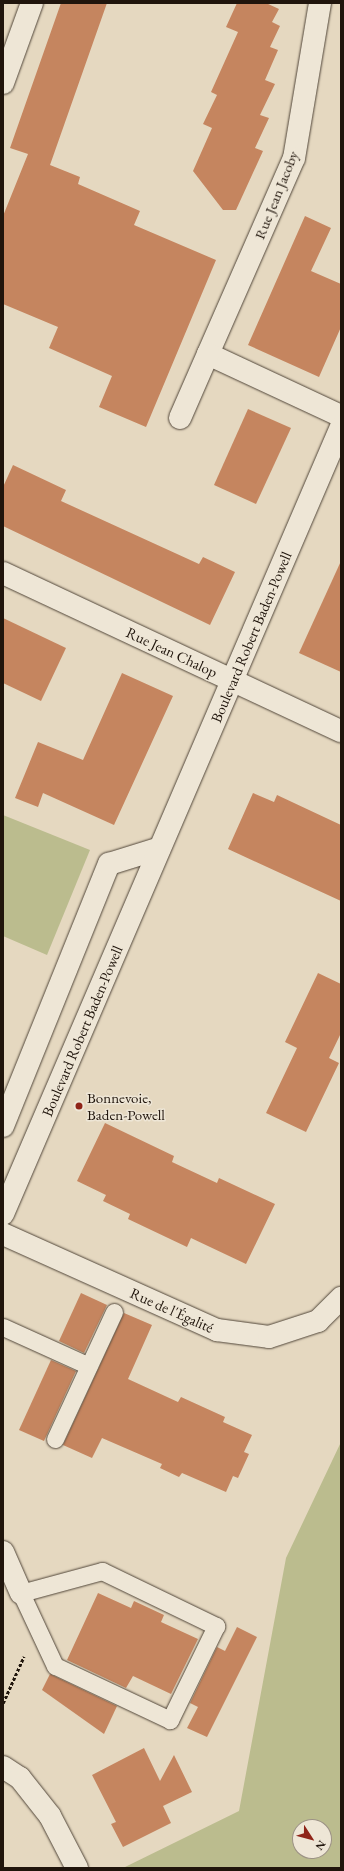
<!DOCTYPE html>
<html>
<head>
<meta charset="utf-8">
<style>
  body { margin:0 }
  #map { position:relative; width:344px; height:1871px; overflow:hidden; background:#e5d8c0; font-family:"EB Garamond",serif }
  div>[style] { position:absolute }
  .green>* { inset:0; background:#bbbc8e }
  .building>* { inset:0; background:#c5855f }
  .path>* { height:2.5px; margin-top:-1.25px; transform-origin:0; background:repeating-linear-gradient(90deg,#20150c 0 3px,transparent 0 5px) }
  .roads { filter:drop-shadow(0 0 1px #514639) drop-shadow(0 0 1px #514639) }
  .service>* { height:17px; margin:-8.5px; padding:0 8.5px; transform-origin:8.5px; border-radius:8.5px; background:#eee6d6 }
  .minor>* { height:22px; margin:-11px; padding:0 11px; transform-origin:11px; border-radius:11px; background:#eee6d6 }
  .secondary>* { height:22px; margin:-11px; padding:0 11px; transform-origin:11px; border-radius:11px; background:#eee6d6 }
  .dots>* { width:11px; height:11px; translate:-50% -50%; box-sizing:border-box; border:2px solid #eee6d6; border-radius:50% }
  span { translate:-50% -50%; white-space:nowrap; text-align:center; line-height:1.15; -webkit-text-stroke:3px #eee6d6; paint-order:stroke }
  .street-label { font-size:15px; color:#20150c }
  .poi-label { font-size:15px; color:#20150c }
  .left { translate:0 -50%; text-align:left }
  .frame { position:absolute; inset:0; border:4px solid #20150c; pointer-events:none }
  .north { position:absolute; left:292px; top:1819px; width:40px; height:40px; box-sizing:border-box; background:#eee6d6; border:1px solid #9c9285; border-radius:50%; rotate:126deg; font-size:11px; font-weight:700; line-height:16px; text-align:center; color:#20150c }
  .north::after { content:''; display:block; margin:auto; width:14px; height:18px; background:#8f2418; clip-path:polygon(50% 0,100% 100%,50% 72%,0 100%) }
</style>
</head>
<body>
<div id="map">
  <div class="green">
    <div style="clip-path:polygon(3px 815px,90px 850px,47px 955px,3px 936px)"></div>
    <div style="clip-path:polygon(evenodd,341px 1442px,341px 1868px,123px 1868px,239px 1811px,286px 1558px,341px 1442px,300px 1827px,324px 1827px,324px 1851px,300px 1851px,300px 1827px)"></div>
  </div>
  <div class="building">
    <div style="clip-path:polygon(61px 3px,107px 3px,50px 165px,80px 177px,78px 184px,140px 211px,134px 225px,216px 260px,146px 427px,99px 407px,112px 376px,49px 348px,58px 327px,3px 304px,3px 216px,28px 154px,10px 148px)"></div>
    <div style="clip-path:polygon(237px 3px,266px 3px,279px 9px,272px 22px,280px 26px,270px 47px,278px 50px,265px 80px,275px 84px,260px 115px,269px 118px,255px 148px,263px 151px,236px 210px,223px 210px,193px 171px,212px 128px,203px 124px,217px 95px,211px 92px,238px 32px,226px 27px)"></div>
    <div style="clip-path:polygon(305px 216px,331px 228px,311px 271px,341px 284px,341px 327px,319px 377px,248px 345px)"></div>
    <div style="clip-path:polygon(248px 409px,291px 428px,256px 504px,214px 485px)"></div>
    <div style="clip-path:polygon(13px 465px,66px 490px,61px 501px,199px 564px,203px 557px,235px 572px,210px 625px,3px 526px,3px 487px)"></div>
    <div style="clip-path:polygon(341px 561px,341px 672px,299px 653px)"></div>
    <div style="clip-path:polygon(3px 618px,66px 648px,41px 701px,3px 683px)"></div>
    <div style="clip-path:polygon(122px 673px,173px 696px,114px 825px,43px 793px,38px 807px,15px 798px,38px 742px,83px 760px)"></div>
    <div style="clip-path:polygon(253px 793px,274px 802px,277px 795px,341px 825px,341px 901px,228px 849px)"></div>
    <div style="clip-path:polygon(318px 973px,341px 984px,341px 1033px,329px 1058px,339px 1063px,306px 1132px,266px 1113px,297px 1048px,285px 1042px)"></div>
    <div style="clip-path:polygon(105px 1123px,174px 1156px,172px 1162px,217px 1183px,219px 1178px,275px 1204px,246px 1264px,191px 1238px,187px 1247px,128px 1219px,130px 1214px,103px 1201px,106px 1195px,77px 1181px)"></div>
    <div style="clip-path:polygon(81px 1293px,107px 1305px,84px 1353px,59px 1341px)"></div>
    <div style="clip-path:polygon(124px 1313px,152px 1325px,128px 1379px,178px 1402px,181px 1397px,225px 1417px,223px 1422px,252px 1435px,244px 1452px,249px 1454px,238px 1478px,233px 1476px,226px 1492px,182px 1473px,179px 1477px,160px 1468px,162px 1464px,102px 1438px,92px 1458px,63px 1445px)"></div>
    <div style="clip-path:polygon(51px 1360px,76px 1371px,44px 1441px,19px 1430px)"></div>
    <div style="clip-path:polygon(98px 1593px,131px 1608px,134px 1601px,164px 1615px,161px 1622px,198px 1639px,171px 1694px,133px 1676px,126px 1688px,67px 1660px)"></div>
    <div style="clip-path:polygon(237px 1627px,257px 1637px,207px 1737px,187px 1728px,198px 1707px,190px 1703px,217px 1647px,225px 1651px)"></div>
    <div style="clip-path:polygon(50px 1674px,117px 1706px,104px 1734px,42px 1690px)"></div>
    <div style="clip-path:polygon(144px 1748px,160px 1781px,174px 1755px,192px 1792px,163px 1806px,171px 1823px,123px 1847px,111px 1824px,116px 1822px,92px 1775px)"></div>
  </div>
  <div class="path">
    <div style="left:3px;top:1703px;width:51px;rotate:-65.9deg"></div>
  </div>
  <div class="roads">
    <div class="service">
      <div style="left:3px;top:1327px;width:94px;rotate:24.4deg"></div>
      <div style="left:55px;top:1439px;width:140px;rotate:-65.1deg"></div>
      <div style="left:102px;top:1571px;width:127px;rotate:25.8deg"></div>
      <div style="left:216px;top:1626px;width:105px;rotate:116.1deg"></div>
      <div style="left:170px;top:1720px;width:127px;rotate:-154.8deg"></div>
      <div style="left:55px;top:1666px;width:81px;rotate:-115deg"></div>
      <div style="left:21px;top:1593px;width:84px;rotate:-15.2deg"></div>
    </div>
    <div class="minor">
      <div style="left:320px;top:3px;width:157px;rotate:99.5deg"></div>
      <div style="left:294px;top:158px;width:214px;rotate:113.7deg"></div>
      <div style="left:208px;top:354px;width:147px;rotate:25deg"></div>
      <div style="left:180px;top:418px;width:70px;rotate:-66.4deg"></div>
      <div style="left:3px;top:573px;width:373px;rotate:25.1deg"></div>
      <div style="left:3px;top:1126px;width:283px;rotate:-68deg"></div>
      <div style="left:109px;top:864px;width:53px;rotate:-17.4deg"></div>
      <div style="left:3px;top:1214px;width:857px;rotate:-66.76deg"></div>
      <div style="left:3px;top:1234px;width:235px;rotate:24.2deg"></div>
      <div style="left:217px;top:1330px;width:52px;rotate:7.7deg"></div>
      <div style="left:269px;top:1337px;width:52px;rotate:-18.1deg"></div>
      <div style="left:318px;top:1321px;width:33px;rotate:-45deg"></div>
      <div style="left:3px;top:1552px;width:45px;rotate:66.3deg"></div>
      <div style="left:3px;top:1767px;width:20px;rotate:33deg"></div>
      <div style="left:20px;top:1778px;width:48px;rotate:51.7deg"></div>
      <div style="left:50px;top:1816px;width:59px;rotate:62.6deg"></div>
    </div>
    <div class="secondary">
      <div style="left:3px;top:83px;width:85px;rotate:-70.1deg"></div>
    </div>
  </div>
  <div class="dots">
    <div style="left:79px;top:1106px;background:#8f2418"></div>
  </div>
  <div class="street-label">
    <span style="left:276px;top:195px;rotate:-68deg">Rue Jean Jacoby</span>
    <span style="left:251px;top:637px;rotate:-67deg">Boulevard Robert Baden-Powell</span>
    <span style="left:172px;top:652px;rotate:25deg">Rue Jean Chalop</span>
    <span style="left:82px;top:1031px;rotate:-67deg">Boulevard Robert Baden-Powell</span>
    <span style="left:172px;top:1310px;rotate:24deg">Rue de l'Égalité</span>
  </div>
  <div class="poi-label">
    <span class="left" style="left:87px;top:1106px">Bonnevoie,<br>Baden-Powell</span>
  </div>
  <div class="frame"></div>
  <div class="north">N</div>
</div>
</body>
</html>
